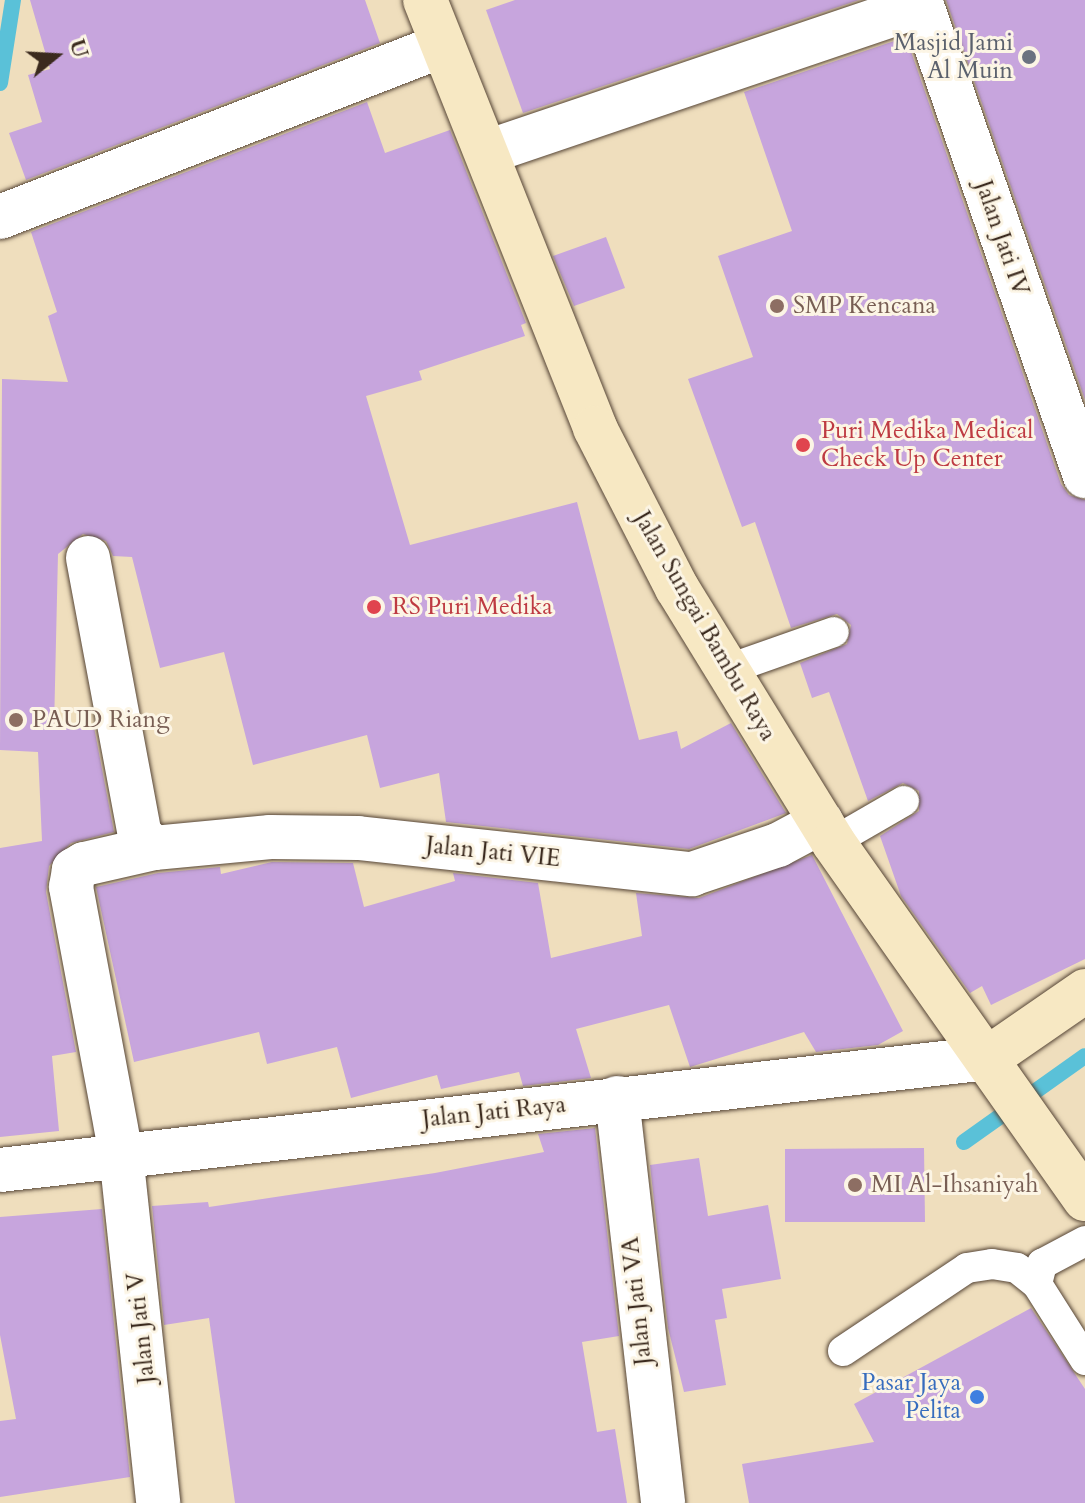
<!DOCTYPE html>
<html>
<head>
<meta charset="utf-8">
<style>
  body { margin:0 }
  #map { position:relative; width:1085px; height:1503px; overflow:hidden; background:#efdebd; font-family:Cardo,serif }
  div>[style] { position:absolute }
  .stream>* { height:16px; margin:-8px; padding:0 8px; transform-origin:8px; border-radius:8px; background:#5ac1d8 }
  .building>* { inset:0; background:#c7a5dd }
  .roads { filter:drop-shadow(0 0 2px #564536) drop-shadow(0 0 2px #564536) }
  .lane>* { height:30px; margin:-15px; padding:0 15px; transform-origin:15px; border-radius:15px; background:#fff }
  .street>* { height:44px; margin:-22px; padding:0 22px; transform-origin:22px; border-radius:22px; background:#fff }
  .secondary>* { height:44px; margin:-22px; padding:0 22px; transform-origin:22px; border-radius:22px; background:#f7e8c3 }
  .dots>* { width:22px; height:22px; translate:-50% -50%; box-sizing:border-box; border:4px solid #fcf5e5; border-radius:50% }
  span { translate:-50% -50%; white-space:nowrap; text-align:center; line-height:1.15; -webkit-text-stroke:6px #fcf5e5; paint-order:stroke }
  .worship-label { font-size:24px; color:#5b616d }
  .right { translate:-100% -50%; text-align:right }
  .street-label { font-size:24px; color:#3b2a1e }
  .education-label { font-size:24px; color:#785e54 }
  .left { translate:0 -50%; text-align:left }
  .health-label { font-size:24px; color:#be3a42 }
  .shop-label { font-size:24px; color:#366cbe }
  .north { position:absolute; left:16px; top:16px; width:80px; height:80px; -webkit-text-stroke:6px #fcf5e5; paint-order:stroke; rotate:72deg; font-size:22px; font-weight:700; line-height:32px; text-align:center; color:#3b2a1e }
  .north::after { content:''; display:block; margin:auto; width:28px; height:36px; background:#3b2a1e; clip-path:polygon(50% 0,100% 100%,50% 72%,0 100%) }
</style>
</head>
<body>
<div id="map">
  <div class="stream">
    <div style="left:0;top:83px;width:84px;rotate:-81.1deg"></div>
    <div style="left:964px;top:1142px;width:148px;rotate:-35.4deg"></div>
  </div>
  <div class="building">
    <div style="clip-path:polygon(30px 0,365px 0,380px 43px,26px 180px,9px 133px,42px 122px,28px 75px,50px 69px)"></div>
    <div style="clip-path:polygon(515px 0,859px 0,523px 113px,486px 10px)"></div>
    <div style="clip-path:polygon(946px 0,1085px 0,1085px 400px)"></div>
    <div style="clip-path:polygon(906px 37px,1061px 484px,1069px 495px,1085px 500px,1085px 959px,991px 1005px,982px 986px,970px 993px,901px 896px,880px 836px,919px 811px,919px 791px,903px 783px,868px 801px,829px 692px,812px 698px,800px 663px,847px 644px,851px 625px,837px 614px,791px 628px,755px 522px,742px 527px,688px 379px,753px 357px,718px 256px,792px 231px,744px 92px)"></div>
    <div style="clip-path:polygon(367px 102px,385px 153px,450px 130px,526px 323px,521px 325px,525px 336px,419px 371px,422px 380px,366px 396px,410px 545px,577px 502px,639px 740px,677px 731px,681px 749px,731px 723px,786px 813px,689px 849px,446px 822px,439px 773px,380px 788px,367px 735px,253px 765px,224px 652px,160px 668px,132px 557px,113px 556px,106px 541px,83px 534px,58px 554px,54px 728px,94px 727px,114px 832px,71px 843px,49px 866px,46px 892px,76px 1052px,52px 1056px,59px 1131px,0 1137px,0 848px,42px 841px,38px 752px,0 750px,2px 379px,68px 382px,48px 316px,57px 312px,31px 232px)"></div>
    <div style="clip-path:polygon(606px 237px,625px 288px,574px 306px,553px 256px)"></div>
    <div style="clip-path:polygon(812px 855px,903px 1031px,878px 1045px,816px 1052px,804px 1032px,690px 1067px,669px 1005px,576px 1029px,591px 1078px,523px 1086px,519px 1072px,441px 1089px,437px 1075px,351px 1098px,337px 1047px,267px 1064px,259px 1032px,134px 1062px,96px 887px,158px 873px,220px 867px,221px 874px,272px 862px,353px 863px,364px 907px,455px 881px,453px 873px,538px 883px,551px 958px,642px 936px,636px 893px,699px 898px)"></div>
    <div style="clip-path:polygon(595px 1128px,619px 1336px,582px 1342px,597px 1432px,615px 1429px,627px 1503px,235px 1503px,209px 1318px,164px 1325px,152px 1206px,208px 1202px,209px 1207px,435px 1173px,544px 1152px,538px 1134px)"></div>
    <div style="clip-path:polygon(924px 1148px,925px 1222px,785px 1222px,785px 1149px)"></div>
    <div style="clip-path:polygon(699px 1158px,708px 1216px,768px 1205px,781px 1279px,722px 1289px,727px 1318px,715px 1320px,726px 1385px,684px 1392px,668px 1328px,650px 1165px)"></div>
    <div style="clip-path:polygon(102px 1209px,130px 1477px,0 1497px,0 1421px,16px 1419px,0 1335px,0 1217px)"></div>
    <div style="clip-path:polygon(1031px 1308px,1085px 1389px,1085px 1503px,749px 1503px,742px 1464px,874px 1442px,854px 1404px)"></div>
  </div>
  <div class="roads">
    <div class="lane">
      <div style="left:729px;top:669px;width:111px;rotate:-19.4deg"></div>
      <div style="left:833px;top:842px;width:82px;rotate:-30deg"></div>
      <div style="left:1037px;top:1284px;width:21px;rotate:-76deg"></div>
      <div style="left:1042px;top:1264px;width:49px;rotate:-28.1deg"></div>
      <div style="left:843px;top:1351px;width:149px;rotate:-33.8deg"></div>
      <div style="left:967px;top:1268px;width:25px;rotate:-9deg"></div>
      <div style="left:992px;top:1264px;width:25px;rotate:9deg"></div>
      <div style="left:1017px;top:1268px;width:26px;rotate:39deg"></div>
      <div style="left:1037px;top:1284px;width:90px;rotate:57.7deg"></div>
    </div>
    <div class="street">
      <div style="left:920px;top:0;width:504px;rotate:70.88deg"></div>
      <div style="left:487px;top:152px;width:459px;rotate:-18.7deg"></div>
      <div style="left:0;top:217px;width:474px;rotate:-21.2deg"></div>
      <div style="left:88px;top:558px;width:282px;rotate:79.4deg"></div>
      <div style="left:140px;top:835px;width:19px;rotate:43deg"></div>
      <div style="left:154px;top:848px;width:117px;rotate:-5.4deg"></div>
      <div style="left:270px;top:837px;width:88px;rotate:0.7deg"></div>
      <div style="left:358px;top:838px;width:336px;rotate:6.2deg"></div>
      <div style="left:692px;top:874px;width:91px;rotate:-18.6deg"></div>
      <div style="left:778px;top:845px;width:49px;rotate:-28.1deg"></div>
      <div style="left:154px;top:848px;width:72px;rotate:167.1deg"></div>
      <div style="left:84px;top:864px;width:12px;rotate:149deg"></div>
      <div style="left:74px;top:870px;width:17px;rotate:100deg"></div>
      <div style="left:71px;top:887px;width:272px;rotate:79.4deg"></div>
      <div style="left:121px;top:1154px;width:351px;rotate:83.9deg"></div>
      <div style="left:617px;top:1098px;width:408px;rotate:83.5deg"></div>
      <div style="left:0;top:1170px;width:994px;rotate:-6.47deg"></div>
    </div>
    <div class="secondary">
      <div style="left:425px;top:0;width:461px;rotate:68.3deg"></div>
      <div style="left:595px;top:428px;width:180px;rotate:62.9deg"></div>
      <div style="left:677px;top:588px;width:298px;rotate:58.4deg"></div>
      <div style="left:833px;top:842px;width:437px;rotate:54.8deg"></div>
      <div style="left:988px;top:1058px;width:118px;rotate:-34.6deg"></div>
    </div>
  </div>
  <div class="dots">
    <div style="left:1029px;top:57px;background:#6b7280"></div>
    <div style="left:777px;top:306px;background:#8d6e63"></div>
    <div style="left:803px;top:445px;background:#e0444e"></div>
    <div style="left:374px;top:607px;background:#e0444e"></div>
    <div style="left:16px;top:720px;background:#8d6e63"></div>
    <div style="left:855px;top:1185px;background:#8d6e63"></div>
    <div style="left:977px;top:1397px;background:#3f7fe0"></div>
  </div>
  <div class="worship-label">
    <span class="right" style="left:1013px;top:57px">Masjid Jami<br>Al Muin</span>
  </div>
  <div class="street-label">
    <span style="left:1002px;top:238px;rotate:71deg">Jalan Jati IV</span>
    <span style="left:705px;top:626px;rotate:60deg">Jalan Sungai Bambu Raya</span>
    <span style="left:493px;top:852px;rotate:6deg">Jalan Jati VIE</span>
    <span style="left:494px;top:1112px;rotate:-6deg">Jalan Jati Raya</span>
    <span style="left:637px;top:1301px;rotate:-96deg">Jalan Jati VA</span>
    <span style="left:141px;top:1328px;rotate:-96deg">Jalan Jati V</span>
  </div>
  <div class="education-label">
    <span class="left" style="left:793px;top:306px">SMP Kencana</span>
    <span class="left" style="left:32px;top:720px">PAUD Riang</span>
    <span class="left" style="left:871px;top:1185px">MI Al-Ihsaniyah</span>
  </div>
  <div class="health-label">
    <span class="left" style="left:821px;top:445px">Puri Medika Medical<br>Check Up Center</span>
    <span class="left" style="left:392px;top:607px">RS Puri Medika</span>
  </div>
  <div class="shop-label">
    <span class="right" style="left:961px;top:1397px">Pasar Jaya<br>Pelita</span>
  </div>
  <div class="north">U</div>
</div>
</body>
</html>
